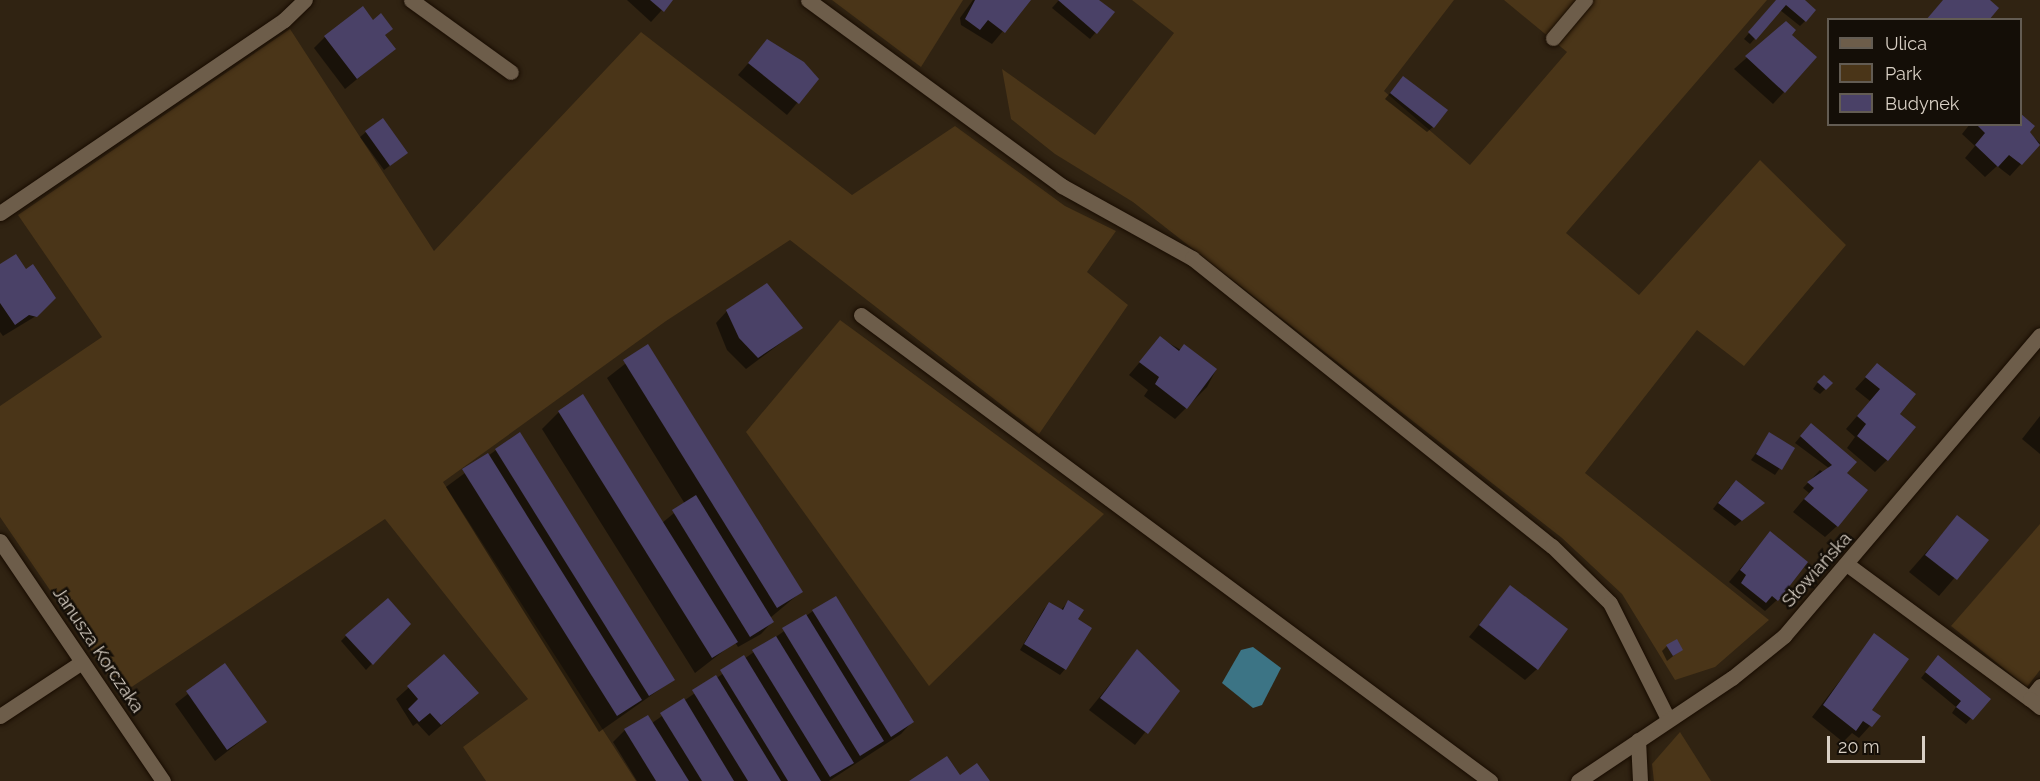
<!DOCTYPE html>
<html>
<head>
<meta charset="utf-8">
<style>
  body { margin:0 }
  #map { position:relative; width:2040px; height:781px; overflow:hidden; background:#302312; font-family:Raleway,sans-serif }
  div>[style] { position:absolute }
  .green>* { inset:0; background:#4a3518 }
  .water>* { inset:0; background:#3c7485 }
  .shadow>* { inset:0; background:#0007 }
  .building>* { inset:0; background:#4a4167 }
  .roads { filter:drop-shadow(0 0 2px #180c00) drop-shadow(0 0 2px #180c00) }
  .lane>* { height:15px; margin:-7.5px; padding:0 7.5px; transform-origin:7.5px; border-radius:7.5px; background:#6d5d4a }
  .street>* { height:15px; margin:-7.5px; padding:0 7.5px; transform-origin:7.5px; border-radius:7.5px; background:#6d5d4a }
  span { translate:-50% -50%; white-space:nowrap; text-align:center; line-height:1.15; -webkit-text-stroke:5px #140e07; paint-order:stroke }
  .street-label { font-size:18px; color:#d9d0c5 }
  .legend { position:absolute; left:1827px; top:18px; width:195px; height:108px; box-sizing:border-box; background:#140e07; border:2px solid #635c53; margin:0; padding:8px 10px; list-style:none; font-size:18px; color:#d9d0c5 }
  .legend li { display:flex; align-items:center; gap:12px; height:30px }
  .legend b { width:30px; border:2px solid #635c53 }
  .scale { position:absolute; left:1827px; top:736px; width:98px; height:27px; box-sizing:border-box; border:3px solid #d9d0c5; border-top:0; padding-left:8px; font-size:18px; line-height:21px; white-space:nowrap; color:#d9d0c5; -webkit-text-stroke:4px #140e07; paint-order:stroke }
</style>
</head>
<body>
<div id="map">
  <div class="green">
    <div style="clip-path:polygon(832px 0,963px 0,921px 67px)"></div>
    <div style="clip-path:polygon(1132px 0,1454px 0,1384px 91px,1470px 165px,1567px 52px,1504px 0,1767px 0,1566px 233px,1639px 295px,1760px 160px,1846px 245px,1744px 366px,1697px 330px,1585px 473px,1769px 620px,1715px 667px,1675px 680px,1622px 594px,1562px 538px,1133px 202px,1055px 154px,1011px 119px,1002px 69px,1095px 135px,1174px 33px)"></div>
    <div style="clip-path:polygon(290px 29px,434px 251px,641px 32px,852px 195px,955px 126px,1065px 206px,1116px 231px,1087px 272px,1128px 305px,1039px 434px,790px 240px,666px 321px,443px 482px,636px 781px,486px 781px,463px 747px,528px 699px,385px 519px,121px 694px,0 517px,0 406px,102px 337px,18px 215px)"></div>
    <div style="clip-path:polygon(840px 320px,1104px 514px,929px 686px,746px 432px)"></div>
    <div style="clip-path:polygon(2040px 524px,2040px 670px,2027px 687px,1951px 626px)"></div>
    <div style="clip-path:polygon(1680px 732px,1711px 781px,1654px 781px,1652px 764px)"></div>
  </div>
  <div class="water">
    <div style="clip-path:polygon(1253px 647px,1281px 668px,1262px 705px,1253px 708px,1222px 683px,1241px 650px)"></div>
  </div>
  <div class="shadow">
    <div style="clip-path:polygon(627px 0,671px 0,651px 22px)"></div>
    <div style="clip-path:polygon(973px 0,1029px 0,992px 44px,961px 25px,960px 18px)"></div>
    <div style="clip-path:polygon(1059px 0,1097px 0,1112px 13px,1090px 39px,1052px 8px)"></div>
    <div style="clip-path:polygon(1777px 0,1802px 0,1805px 21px,1800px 26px,1780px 10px,1750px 44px,1744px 39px)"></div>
    <div style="clip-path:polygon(1786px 23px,1784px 92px,1773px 104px,1734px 69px)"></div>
    <div style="clip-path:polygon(384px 36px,394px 49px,345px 89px,314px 48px,325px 37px)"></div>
    <div style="clip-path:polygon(768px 41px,817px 79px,787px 115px,738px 75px)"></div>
    <div style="clip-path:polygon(1403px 78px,1433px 127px,1427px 132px,1385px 99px)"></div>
    <div style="clip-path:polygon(1970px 124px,2020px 124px,2040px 143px,2010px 176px,1997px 166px,1985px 177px,1965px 158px,1975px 146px,1962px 134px)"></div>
    <div style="clip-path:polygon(366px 132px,400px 158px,384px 170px,360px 137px)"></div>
    <div style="clip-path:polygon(0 266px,36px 316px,3px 336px,0 332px)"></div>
    <div style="clip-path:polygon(727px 311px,801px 328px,746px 369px,727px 350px,716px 323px)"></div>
    <div style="clip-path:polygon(1160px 338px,1216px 370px,1207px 387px,1175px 419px,1144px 396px,1148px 390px,1129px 375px)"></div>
    <div style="clip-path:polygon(648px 346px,801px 592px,770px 618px,772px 622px,761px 634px,738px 647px,735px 642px,695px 673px,542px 429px,559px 412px,662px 523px,685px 504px,607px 378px)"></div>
    <div style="clip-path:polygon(1877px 365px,1898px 414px,1887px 460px,1875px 472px,1847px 448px,1855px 437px,1846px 429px,1870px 401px,1855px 389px)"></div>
    <div style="clip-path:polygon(1818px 382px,1831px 383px,1820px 394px,1813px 389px)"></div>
    <div style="clip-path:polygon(2040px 416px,2040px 454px,2022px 439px)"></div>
    <div style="clip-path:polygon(1805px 431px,1843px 474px,1837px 526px,1825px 537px,1793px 512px,1809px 493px,1803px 488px,1820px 470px,1825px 474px,1830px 469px,1795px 443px)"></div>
    <div style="clip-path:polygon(1770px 434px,1793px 449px,1775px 475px,1751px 460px)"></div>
    <div style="clip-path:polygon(496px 450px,673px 680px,599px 732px,446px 487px)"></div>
    <div style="clip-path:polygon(1730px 487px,1763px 503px,1735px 526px,1713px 509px)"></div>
    <div style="clip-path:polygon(1957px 517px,1987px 540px,1939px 596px,1909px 572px)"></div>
    <div style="clip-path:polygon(1770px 533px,1777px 600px,1765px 611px,1729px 582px)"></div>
    <div style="clip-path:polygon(1510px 587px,1537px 669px,1525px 680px,1469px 637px)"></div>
    <div style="clip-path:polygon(1068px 602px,1065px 669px,1060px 675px,1020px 650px,1044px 609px,1049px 604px,1061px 610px)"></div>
    <div style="clip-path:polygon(813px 611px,912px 722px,901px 734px,829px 781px,637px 781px,613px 742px,625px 730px,652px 723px)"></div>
    <div style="clip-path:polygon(409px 624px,366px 670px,341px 641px,346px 636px)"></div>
    <div style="clip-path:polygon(1875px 635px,1870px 710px,1878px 717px,1859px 738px,1852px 733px,1843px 742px,1812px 717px)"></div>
    <div style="clip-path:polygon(1667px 646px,1681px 650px,1667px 661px,1662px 651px)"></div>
    <div style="clip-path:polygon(1137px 651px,1178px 691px,1135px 745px,1089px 710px)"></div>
    <div style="clip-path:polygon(444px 656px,465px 705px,429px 736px,417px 723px,413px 726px,396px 699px)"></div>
    <div style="clip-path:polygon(1933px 663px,1988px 699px,1966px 724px,1952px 713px,1956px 707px,1921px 678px)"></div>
    <div style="clip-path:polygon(225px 665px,265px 722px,215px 761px,175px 704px)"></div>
  </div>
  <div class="building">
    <div style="clip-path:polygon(650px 0,673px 0,664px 12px)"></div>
    <div style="clip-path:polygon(975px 0,1031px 0,1005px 33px,988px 20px,980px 30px,965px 19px)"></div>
    <div style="clip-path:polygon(1058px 0,1099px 0,1115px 12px,1097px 34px)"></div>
    <div style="clip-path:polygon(1776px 0,1805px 0,1816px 10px,1806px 22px,1786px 5px,1756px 40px,1748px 32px)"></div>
    <div style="clip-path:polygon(1943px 0,1990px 0,1999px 8px,1989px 20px,1926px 20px)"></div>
    <div style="clip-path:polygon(363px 6px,373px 20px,381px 13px,393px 29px,385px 35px,396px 49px,357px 79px,324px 36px)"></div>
    <div style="clip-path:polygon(1786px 21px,1796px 30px,1792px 35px,1817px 57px,1785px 93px,1745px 56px)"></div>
    <div style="clip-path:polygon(767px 39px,804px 62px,819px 79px,799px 104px,748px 63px)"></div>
    <div style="clip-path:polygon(1403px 76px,1448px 110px,1434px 128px,1390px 93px)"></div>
    <div style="clip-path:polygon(2020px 113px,2035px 126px,2030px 132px,2040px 145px,2022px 165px,2009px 155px,1998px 167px,1975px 145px,1985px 133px,1976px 124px,2020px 124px)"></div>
    <div style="clip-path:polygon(383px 118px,408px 153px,390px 166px,365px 131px)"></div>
    <div style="clip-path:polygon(16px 254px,26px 269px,33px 264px,56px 298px,37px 317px,29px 315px,15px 325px,0 303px,0 264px)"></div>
    <div style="clip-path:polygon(767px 283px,803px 328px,758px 358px,739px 338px,726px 310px)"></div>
    <div style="clip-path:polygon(1160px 336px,1179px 351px,1184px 344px,1217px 369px,1187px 409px,1155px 384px,1159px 377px,1139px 362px)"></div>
    <div style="clip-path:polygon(648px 344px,803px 592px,777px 608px,623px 360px)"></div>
    <div style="clip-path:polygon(1877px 363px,1916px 394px,1900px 414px,1916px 427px,1888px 461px,1857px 436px,1866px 424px,1857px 416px,1880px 389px,1865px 377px)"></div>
    <div style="clip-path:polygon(1824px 375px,1833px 383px,1826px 390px,1817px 382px)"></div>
    <div style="clip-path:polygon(583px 394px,738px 642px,712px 658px,558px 411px)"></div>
    <div style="clip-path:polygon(1811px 423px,1857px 462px,1847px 473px,1868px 490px,1838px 527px,1804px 499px,1814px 488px,1807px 482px,1832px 465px,1800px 436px)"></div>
    <div style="clip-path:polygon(520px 432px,675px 680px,649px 696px,495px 449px)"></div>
    <div style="clip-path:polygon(1769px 432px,1795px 448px,1782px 470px,1756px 454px)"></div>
    <div style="clip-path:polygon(488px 453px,642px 700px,617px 716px,462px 469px)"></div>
    <div style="clip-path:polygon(1736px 480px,1765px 503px,1742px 521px,1718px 503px)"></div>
    <div style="clip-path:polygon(696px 495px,774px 622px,750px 637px,672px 510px)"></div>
    <div style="clip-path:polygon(1957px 515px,1989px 540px,1957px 580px,1925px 555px)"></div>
    <div style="clip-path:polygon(1770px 531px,1808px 562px,1778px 601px,1772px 596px,1766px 603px,1741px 583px,1746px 575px,1740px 570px)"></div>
    <div style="clip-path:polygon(1510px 585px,1568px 629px,1538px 670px,1479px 625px)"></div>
    <div style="clip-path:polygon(836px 596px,914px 722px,891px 737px,812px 610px)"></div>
    <div style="clip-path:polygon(388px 598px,411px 624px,373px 665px,345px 635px)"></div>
    <div style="clip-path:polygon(1068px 600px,1084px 610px,1078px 619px,1092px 628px,1066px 670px,1024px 644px,1049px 602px,1063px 610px)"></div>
    <div style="clip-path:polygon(806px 614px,884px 741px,860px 756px,782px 628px)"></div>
    <div style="clip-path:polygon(1874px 633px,1909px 659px,1872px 710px,1881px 716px,1872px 727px,1863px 721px,1856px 731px,1823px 705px)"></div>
    <div style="clip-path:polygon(776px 636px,854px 763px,830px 777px,752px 650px)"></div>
    <div style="clip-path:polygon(1677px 639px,1683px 650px,1673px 656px,1666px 645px)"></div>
    <div style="clip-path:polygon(1137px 649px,1180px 691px,1148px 734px,1100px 698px)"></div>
    <div style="clip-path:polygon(444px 654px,479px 693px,441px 725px,430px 713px,419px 722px,408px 709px,418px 699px,407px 686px)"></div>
    <div style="clip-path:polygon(744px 655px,821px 781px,788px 781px,720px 670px)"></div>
    <div style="clip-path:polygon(1938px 655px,1991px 699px,1973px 720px,1956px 707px,1961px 701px,1925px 672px)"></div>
    <div style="clip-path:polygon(225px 663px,267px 722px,227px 750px,186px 691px)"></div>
    <div style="clip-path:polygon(716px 675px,781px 781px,748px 781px,692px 690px)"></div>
    <div style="clip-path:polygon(684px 698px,734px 781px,702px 781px,660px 713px)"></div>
    <div style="clip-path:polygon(648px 715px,689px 781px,656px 781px,624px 729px)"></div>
    <div style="clip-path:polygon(947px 756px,960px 775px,977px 763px,990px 781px,909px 781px)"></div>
  </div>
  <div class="roads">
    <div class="lane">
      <div style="left:411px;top:0;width:123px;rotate:35.8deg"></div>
      <div style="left:808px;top:0;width:315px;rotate:36.2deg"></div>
      <div style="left:1062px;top:186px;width:149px;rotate:29deg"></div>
      <div style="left:1192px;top:258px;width:461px;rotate:38.7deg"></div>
      <div style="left:1552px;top:546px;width:81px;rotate:44.5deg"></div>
      <div style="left:1610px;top:603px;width:130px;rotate:63.4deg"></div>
      <div style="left:1553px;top:38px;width:50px;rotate:-49.9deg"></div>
      <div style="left:0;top:213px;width:343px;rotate:-34.2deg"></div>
      <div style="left:284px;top:20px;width:29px;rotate:-44deg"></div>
      <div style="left:861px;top:315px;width:783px;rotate:36.53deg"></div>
      <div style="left:1848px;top:565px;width:226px;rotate:36.4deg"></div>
      <div style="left:2040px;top:686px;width:16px;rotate:128deg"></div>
      <div style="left:2030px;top:699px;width:13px;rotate:39deg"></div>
      <div style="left:0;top:716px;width:98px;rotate:-33.4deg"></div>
    </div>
    <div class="street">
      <div style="left:0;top:541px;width:290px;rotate:55.8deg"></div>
      <div style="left:1638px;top:740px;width:41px;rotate:87.2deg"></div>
      <div style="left:1578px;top:781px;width:185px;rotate:-33.8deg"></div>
      <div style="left:1732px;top:678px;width:67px;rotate:-38.9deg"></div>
      <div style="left:1784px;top:636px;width:395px;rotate:-49.6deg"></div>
    </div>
  </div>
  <div class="street-label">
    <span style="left:1817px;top:570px;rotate:-48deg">Słowiańska</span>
    <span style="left:98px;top:650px;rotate:56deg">Janusza Korczaka</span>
  </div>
  <ul class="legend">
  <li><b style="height:8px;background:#6d5d4a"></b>Ulica</li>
  <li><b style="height:16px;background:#4a3518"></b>Park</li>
  <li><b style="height:16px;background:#4a4167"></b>Budynek</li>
  </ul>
  <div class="scale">20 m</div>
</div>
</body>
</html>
